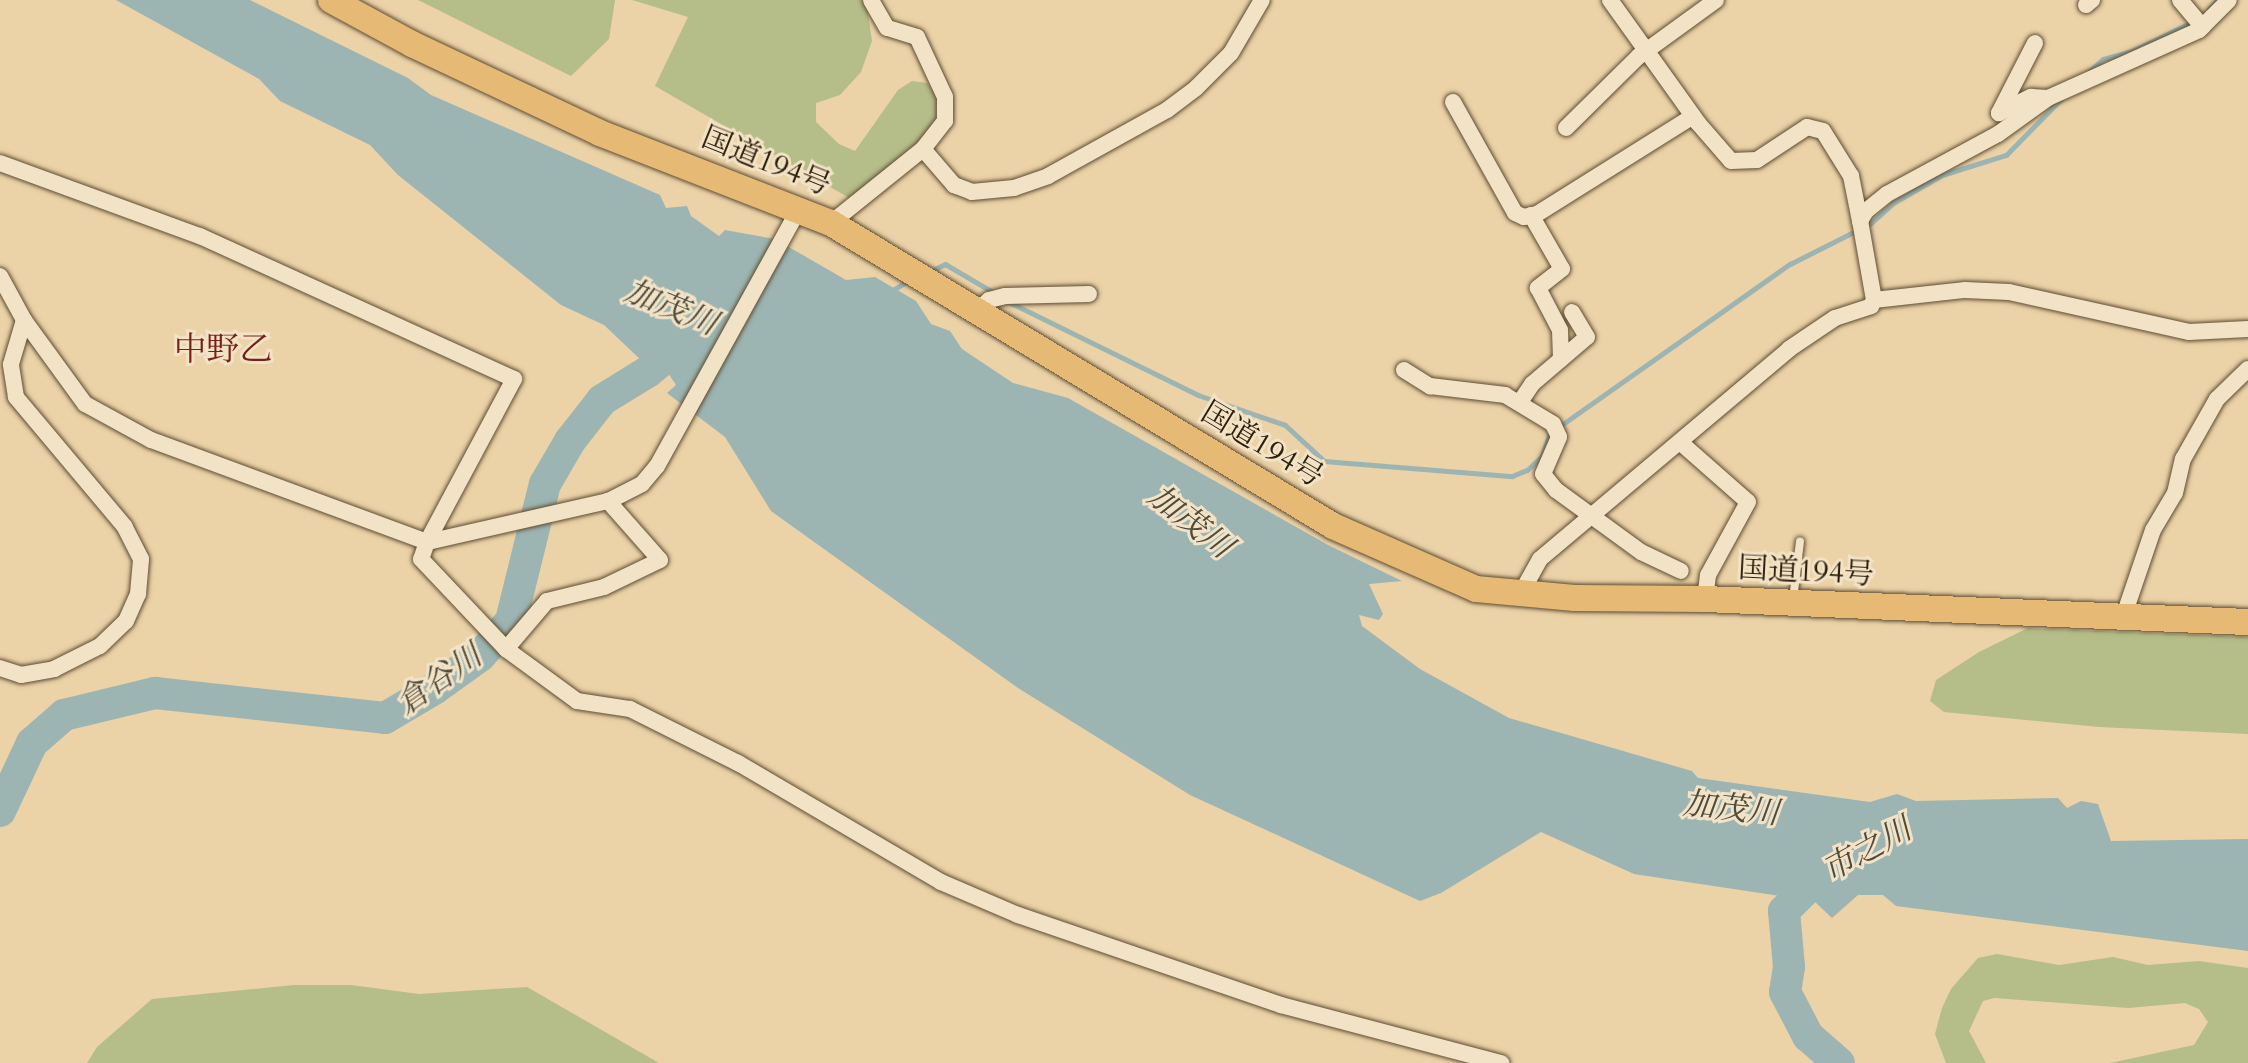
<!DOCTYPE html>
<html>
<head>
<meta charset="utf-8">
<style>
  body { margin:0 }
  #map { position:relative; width:2248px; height:1063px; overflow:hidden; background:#ebd2a7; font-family:Cardo,"Noto Serif JP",serif }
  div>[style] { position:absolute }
  .green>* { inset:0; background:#b5bd89 }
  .water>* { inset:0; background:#9cb5b2 }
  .stream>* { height:5px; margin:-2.5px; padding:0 2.5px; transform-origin:2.5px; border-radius:2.5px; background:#9cb5b2 }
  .river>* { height:32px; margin:-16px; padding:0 16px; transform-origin:16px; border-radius:16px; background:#9cb5b2 }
  .roads { filter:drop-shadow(0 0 2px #5d4c32) drop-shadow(0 0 2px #5d4c32) }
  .service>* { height:8px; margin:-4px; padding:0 4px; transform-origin:4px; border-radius:4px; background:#f2e2c6 }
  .minor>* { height:16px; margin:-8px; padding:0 8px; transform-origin:8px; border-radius:8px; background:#f2e2c6 }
  .trunk>* { height:26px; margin:-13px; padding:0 13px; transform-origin:13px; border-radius:13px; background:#e6b974 }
  span { translate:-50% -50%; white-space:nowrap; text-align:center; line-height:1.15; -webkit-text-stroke:6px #f2e2c6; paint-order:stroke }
  .street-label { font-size:30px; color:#2e1f0b }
  .water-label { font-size:32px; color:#4f4c3d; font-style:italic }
  .quarter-label { font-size:33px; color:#7a1f14 }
</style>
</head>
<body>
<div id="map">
  <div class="green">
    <div style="clip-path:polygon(418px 0,615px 0,609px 39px,571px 76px)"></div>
    <div style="clip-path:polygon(632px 0,876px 0,868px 13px,872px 41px,861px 72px,840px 95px,816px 103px,816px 122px,839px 144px,855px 151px,898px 90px,912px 81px,927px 83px,937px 96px,936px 117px,924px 137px,851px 199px,655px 86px,688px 17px)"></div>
    <div style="clip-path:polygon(2028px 628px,2248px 637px,2248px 734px,2099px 727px,1944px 712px,1930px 701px,1936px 680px,1979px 652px)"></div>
    <div style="clip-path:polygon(1997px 954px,2059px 965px,2113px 957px,2148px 965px,2199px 961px,2248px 968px,2248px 1063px,2110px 1063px,2194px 1045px,2208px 1022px,2199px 1009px,2185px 1003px,2128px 1008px,1994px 998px,1983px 1001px,1969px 1031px,1986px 1063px,1946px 1063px,1935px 1034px,1942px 1008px,1951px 989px,1978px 958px)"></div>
    <div style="clip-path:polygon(294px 985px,351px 985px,419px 994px,527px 987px,659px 1063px,87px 1063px,97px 1047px,152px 999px)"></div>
  </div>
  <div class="water">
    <div style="clip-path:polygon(116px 0,250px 0,408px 78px,431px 95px,660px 195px,666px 208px,687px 206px,691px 216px,719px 236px,725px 230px,775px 239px,846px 280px,875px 277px,916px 301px,931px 324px,950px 331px,962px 349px,1013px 383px,1068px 398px,1328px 545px,1402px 581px,1369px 584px,1383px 614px,1379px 620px,1359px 615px,1362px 626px,1420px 669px,1509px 718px,1692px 771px,1698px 778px,1870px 802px,1897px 794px,1916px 801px,2058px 798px,2067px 808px,2081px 801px,2098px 804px,2111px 841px,2248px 839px,2248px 951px,1896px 906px,1883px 895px,1858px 895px,1832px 918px,1814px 901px,1634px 874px,1541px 832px,1441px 893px,1420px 901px,1190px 795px,1018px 688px,771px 511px,725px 437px,667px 393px,676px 385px,657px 356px,642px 361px,604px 325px,561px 305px,398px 175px,370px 145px,280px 101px,259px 79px)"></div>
  </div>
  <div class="stream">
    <div style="left:2209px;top:9px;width:12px;rotate:-48deg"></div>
    <div style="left:2084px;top:76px;width:25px;rotate:-42deg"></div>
    <div style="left:2103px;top:59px;width:30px;rotate:-15deg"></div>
    <div style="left:2132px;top:51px;width:71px;rotate:-25.8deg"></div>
    <div style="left:928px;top:272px;width:19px;rotate:-25deg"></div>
    <div style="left:945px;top:264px;width:59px;rotate:30.5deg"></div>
    <div style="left:891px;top:291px;width:21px;rotate:-31deg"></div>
    <div style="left:1007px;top:301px;width:213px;rotate:26.2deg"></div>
    <div style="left:1198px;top:395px;width:92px;rotate:19deg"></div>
    <div style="left:1285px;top:425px;width:53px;rotate:42.7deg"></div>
    <div style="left:1324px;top:461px;width:189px;rotate:4.6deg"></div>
    <div style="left:1512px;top:476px;width:16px;rotate:-22deg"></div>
    <div style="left:1527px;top:470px;width:21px;rotate:-43deg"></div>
    <div style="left:1542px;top:456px;width:24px;rotate:-71deg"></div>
    <div style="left:1550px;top:433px;width:294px;rotate:-35.2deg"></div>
    <div style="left:1790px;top:264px;width:91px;rotate:-26.8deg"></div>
    <div style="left:1871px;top:223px;width:30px;rotate:-42deg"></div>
    <div style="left:1893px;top:203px;width:56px;rotate:-29.7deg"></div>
    <div style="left:1942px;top:175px;width:67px;rotate:-17.4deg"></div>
    <div style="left:2006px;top:155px;width:80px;rotate:-45.5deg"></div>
  </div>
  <div class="river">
    <div style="left:0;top:811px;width:75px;rotate:-64.8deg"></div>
    <div style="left:32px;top:743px;width:43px;rotate:-41.2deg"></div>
    <div style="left:64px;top:715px;width:94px;rotate:-13.6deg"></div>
    <div style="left:155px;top:693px;width:231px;rotate:6.2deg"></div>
    <div style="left:385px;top:718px;width:57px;rotate:-30.6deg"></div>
    <div style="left:434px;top:689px;width:57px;rotate:-35.7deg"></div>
    <div style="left:480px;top:656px;width:47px;rotate:-48.5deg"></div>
    <div style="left:511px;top:621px;width:141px;rotate:-76.1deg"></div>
    <div style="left:545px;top:484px;width:50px;rotate:-59.8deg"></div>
    <div style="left:570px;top:441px;width:52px;rotate:-52deg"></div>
    <div style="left:602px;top:400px;width:55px;rotate:-31.7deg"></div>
    <div style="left:649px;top:371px;width:60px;rotate:-39.6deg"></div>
    <div style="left:1825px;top:870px;width:58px;rotate:135deg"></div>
    <div style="left:1784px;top:911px;width:56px;rotate:84.9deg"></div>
    <div style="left:1789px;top:967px;width:25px;rotate:99deg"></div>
    <div style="left:1785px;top:992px;width:50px;rotate:62.4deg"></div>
    <div style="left:1808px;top:1036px;width:41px;rotate:41.1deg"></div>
  </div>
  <div class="roads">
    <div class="service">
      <div style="left:1793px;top:600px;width:59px;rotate:-83.2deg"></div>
    </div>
    <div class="minor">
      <div style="left:1610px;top:0;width:151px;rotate:54.4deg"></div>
      <div style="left:1698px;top:123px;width:50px;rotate:49deg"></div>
      <div style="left:1731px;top:161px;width:26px;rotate:-2deg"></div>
      <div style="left:1757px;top:160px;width:60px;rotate:-33.4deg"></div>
      <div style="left:1807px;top:127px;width:16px;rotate:14deg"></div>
      <div style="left:1823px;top:131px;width:53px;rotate:58.1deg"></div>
      <div style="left:1851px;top:176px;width:46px;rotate:78.7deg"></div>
      <div style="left:2180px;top:0;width:35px;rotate:50deg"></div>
      <div style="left:2086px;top:5px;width:8px;rotate:-40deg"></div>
      <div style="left:2035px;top:43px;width:79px;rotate:117.2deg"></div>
      <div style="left:1999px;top:113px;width:36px;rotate:-27deg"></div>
      <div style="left:2031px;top:97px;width:17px;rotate:3deg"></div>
      <div style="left:1453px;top:102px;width:127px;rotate:60.8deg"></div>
      <div style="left:1515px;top:213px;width:10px;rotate:24deg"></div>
      <div style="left:1524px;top:217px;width:13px;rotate:-13deg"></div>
      <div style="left:1537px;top:214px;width:184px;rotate:-32.1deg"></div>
      <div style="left:1566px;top:128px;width:103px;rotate:-44.6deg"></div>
      <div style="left:1639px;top:56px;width:95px;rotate:-36deg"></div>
      <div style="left:923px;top:149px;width:48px;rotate:49.3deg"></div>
      <div style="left:954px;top:185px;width:19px;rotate:21deg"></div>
      <div style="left:972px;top:192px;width:42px;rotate:-5.4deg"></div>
      <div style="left:1014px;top:188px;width:36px;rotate:-19deg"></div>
      <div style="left:1048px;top:176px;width:136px;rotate:-29deg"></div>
      <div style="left:1167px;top:110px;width:36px;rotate:-37deg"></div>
      <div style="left:1196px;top:88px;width:49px;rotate:-45deg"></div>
      <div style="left:1231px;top:53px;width:61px;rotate:-59.7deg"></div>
      <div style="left:0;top:163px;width:213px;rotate:20.1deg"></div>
      <div style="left:200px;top:236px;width:345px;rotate:24.5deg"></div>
      <div style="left:514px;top:379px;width:185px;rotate:118.1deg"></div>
      <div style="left:427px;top:542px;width:294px;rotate:-159.7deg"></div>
      <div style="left:151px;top:440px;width:75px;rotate:-151.4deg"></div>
      <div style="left:85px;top:404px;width:104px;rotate:-126deg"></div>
      <div style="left:24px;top:320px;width:50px;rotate:-118.6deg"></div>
      <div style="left:799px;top:209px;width:294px;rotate:118.9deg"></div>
      <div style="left:657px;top:466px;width:23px;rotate:130deg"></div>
      <div style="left:642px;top:484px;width:38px;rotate:153deg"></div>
      <div style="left:608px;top:501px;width:186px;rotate:167.2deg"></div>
      <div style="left:427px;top:542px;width:18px;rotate:109deg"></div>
      <div style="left:421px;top:559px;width:124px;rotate:46.6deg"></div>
      <div style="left:506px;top:649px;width:88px;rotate:36.2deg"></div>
      <div style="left:577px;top:701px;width:54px;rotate:8.6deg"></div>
      <div style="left:630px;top:709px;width:121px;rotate:26.6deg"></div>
      <div style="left:738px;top:763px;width:235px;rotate:30.4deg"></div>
      <div style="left:941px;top:882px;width:84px;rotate:23.2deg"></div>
      <div style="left:1018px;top:915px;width:278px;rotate:18.9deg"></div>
      <div style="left:1281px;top:1005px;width:228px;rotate:14.8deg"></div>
      <div style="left:1531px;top:215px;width:62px;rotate:60.1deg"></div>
      <div style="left:1562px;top:269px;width:31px;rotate:142deg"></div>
      <div style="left:1538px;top:288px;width:47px;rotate:62.4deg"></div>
      <div style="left:1560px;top:330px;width:29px;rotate:88deg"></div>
      <div style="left:831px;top:223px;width:118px;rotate:-38.8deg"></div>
      <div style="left:923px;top:149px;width:36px;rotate:-52deg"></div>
      <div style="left:945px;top:121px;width:24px;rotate:-90deg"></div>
      <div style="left:945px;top:97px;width:66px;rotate:-115deg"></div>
      <div style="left:917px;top:37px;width:31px;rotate:-163deg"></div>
      <div style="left:887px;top:28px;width:32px;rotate:-120deg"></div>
      <div style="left:1874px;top:300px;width:92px;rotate:-6.3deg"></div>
      <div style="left:1965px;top:290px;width:44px;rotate:2.6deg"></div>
      <div style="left:2009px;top:292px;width:184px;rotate:12.5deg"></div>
      <div style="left:2189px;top:332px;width:59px;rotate:-2.9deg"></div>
      <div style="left:975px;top:313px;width:19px;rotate:-43deg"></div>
      <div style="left:989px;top:300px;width:16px;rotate:-14deg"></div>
      <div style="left:1005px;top:296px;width:84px;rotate:-1.4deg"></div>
      <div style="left:1404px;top:370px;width:31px;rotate:32deg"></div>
      <div style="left:1430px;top:386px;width:76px;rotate:6.8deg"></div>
      <div style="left:1505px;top:395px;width:56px;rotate:31.1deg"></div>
      <div style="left:1553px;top:424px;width:14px;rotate:65deg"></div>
      <div style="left:1559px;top:437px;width:40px;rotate:113.4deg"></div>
      <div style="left:1543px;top:474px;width:21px;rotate:51deg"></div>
      <div style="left:1556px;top:490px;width:105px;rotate:36.1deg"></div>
      <div style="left:1641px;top:552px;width:44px;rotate:25.4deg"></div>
      <div style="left:1520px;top:402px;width:22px;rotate:-56deg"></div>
      <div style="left:1532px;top:384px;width:72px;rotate:-40.5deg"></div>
      <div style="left:1587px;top:337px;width:29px;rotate:-121deg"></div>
      <div style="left:1681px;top:443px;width:89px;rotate:41.4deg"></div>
      <div style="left:1748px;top:502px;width:83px;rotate:118.7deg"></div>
      <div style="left:1708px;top:575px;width:24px;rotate:97deg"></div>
      <div style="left:1520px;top:595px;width:41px;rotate:-60.9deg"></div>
      <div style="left:1540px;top:559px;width:326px;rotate:-40.1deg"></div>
      <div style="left:1789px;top:349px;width:55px;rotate:-34deg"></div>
      <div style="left:1835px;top:318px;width:38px;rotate:-18deg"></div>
      <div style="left:1871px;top:306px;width:7px;rotate:-63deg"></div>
      <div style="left:1874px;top:300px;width:80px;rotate:-100deg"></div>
      <div style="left:1860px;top:221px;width:12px;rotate:-59deg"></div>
      <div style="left:1866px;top:211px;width:27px;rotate:-39deg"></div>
      <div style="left:1887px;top:194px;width:126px;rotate:-28.4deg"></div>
      <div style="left:1998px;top:134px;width:62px;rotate:-35.8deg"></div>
      <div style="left:2048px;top:98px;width:166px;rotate:-24.2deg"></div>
      <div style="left:2199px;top:30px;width:42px;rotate:-45deg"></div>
      <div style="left:2123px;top:618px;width:93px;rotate:-71.2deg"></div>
      <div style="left:2153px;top:530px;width:43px;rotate:-59.3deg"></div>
      <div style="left:2175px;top:493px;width:35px;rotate:-77deg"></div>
      <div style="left:2183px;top:459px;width:69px;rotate:-60.5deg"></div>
      <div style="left:2217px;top:399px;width:43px;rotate:-44.1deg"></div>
      <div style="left:506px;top:649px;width:63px;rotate:-49.5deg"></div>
      <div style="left:547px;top:601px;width:59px;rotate:-13.8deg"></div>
      <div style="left:604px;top:587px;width:62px;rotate:-25.7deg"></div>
      <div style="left:660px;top:560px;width:79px;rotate:-131.4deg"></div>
      <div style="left:0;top:668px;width:22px;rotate:18deg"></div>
      <div style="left:21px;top:675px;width:34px;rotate:-10deg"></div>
      <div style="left:54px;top:669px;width:51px;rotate:-26.6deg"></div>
      <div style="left:100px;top:646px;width:36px;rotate:-44deg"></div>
      <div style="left:126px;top:621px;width:30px;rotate:-66deg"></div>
      <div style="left:138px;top:594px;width:35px;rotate:-85deg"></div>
      <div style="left:141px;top:559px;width:36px;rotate:-117deg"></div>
      <div style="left:125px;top:527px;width:170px;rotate:-130deg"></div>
      <div style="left:16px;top:397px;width:33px;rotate:-99deg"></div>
      <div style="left:11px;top:364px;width:46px;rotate:-73.5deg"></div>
    </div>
    <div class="trunk">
      <div style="left:331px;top:0;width:92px;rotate:28.5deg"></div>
      <div style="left:412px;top:44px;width:208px;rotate:25.3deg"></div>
      <div style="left:600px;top:133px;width:248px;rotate:21.3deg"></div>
      <div style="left:831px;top:223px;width:586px;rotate:31.11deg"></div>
      <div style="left:1333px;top:526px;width:156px;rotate:23.8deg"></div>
      <div style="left:1476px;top:589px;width:99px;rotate:5.2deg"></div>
      <div style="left:1575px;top:598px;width:130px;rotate:0.4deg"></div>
      <div style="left:1705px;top:599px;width:543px;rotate:2.43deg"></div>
    </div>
  </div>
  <div class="street-label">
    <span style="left:766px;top:162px;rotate:22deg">国道194号</span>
    <span style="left:1262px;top:445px;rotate:31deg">国道194号</span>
    <span style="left:1806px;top:572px;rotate:3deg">国道194号</span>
  </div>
  <div class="water-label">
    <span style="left:671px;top:308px;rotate:22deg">加茂川</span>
    <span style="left:1190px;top:522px;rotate:38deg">加茂川</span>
    <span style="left:439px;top:680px;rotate:-35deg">倉谷川</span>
    <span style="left:1731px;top:809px;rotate:6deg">加茂川</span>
    <span style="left:1867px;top:850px;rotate:-29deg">市之川</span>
  </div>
  <div class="quarter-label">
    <span style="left:223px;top:350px">中野乙</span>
  </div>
</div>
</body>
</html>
